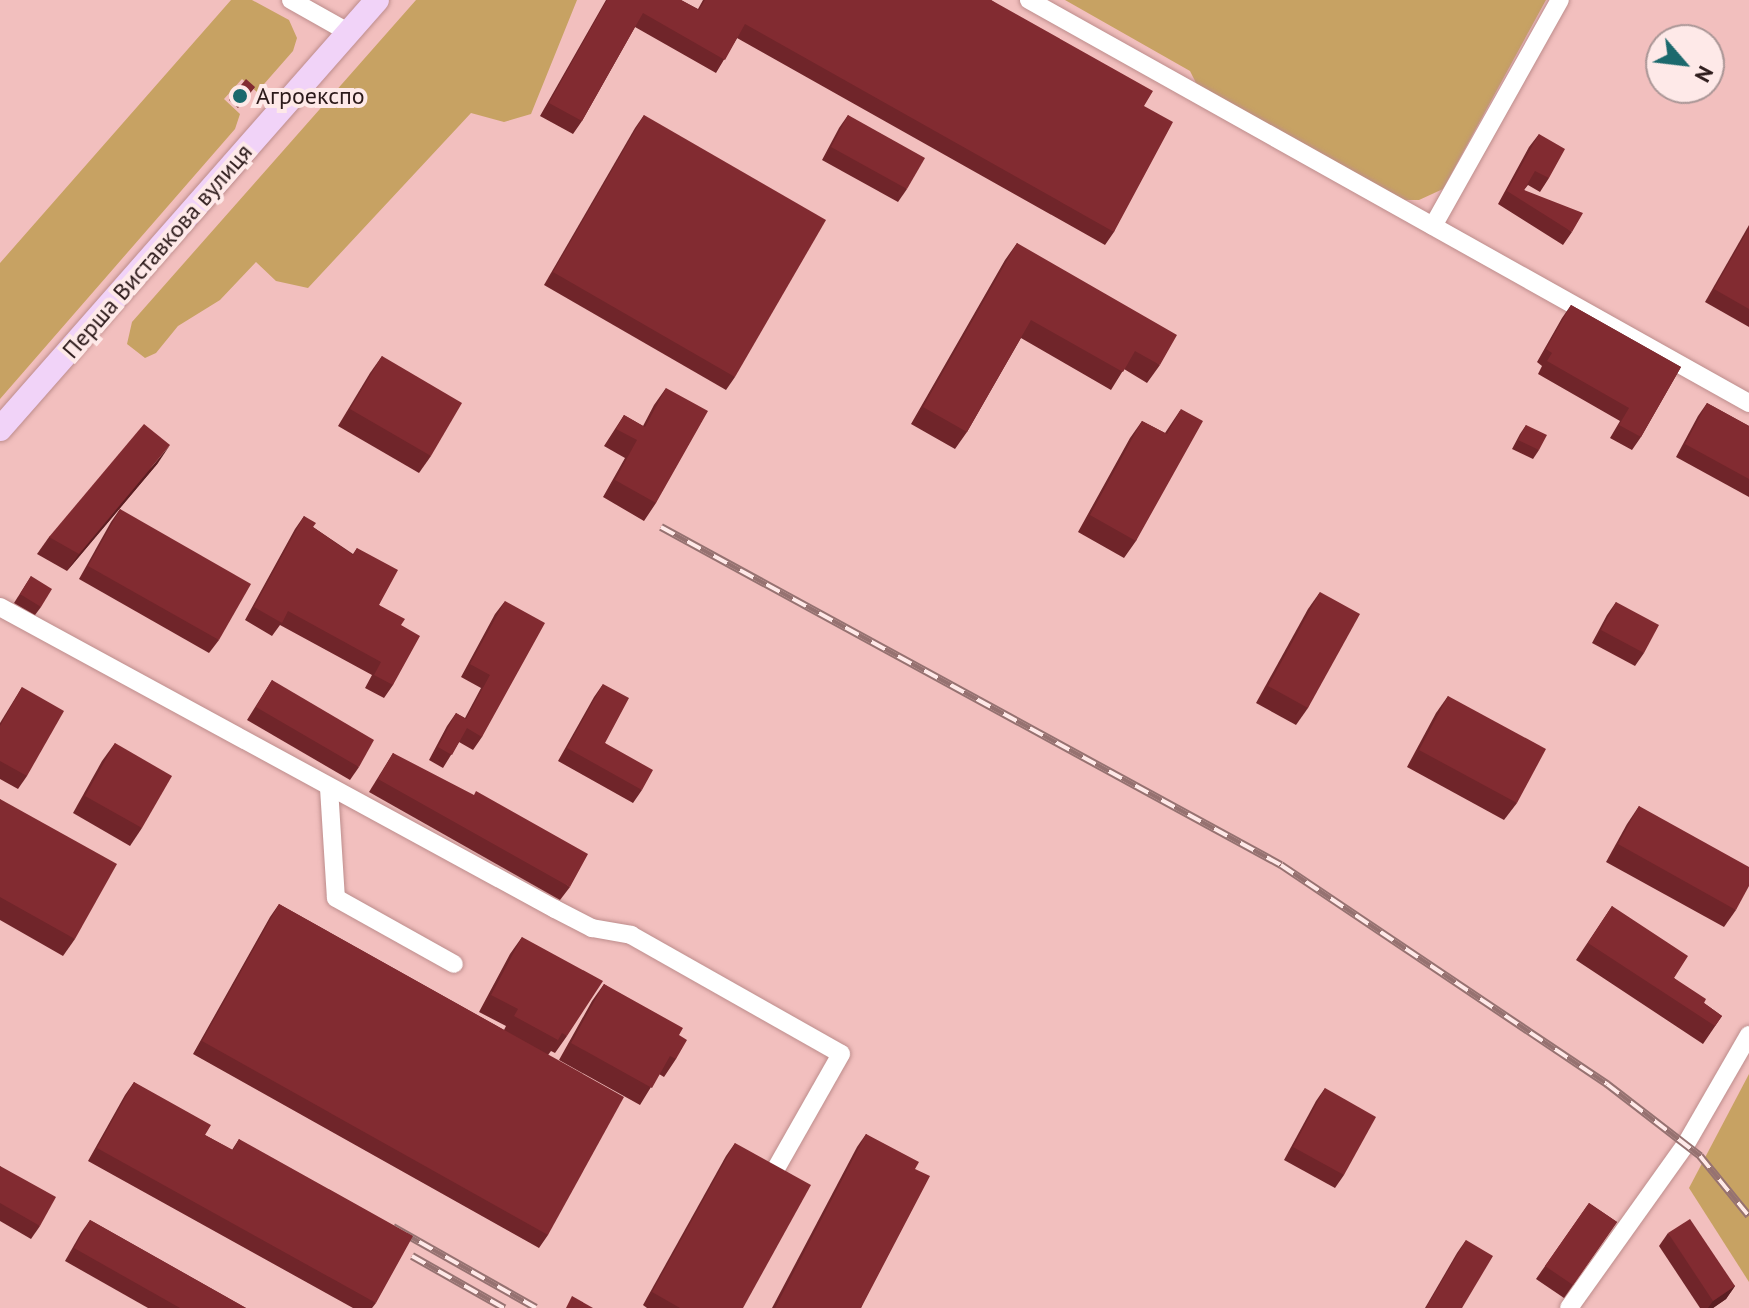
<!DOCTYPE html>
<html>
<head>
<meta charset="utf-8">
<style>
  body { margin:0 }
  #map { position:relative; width:1749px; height:1308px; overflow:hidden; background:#f2bfbe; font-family:"PT Sans",sans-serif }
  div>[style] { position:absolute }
  .green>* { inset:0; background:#c7a263 }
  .roads { filter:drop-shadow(0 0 2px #bd8d8c) drop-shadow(0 0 2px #bd8d8c) }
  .minor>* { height:18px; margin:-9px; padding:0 9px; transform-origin:9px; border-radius:9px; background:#fff }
  .major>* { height:24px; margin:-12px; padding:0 12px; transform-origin:12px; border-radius:12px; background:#f1d3f8 }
  .rail>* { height:8px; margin-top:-4px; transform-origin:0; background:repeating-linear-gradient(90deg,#fee9e8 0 15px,#967271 0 30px); box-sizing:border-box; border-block:2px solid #967271 }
  .wall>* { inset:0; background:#70252a }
  .shaded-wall>* { inset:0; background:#5b1e22 }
  .building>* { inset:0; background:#822b31 }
  .dots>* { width:22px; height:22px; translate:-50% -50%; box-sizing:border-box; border:4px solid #fee9e8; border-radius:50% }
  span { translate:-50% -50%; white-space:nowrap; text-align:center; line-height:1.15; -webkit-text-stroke:8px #fee9e8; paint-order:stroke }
  .poi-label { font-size:24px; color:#2c1a1a }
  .left { translate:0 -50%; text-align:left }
  .street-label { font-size:24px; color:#2c1a1a }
  .north { position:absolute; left:1645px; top:24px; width:80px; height:80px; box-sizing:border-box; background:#fee9e8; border:2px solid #aa9696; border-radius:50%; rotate:118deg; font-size:22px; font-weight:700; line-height:32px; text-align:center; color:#2c1a1a }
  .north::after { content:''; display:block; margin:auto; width:28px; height:36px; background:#1c696d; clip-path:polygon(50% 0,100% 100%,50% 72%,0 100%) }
</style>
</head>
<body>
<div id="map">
  <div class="green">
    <div style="clip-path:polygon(231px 0,252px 0,289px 20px,297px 38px,293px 51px,257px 92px,242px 79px,224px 99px,240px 114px,235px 129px,0 399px,0 263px)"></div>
    <div style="clip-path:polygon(416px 0,577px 0,531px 114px,504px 122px,471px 113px,308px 288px,276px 281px,256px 262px,220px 300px,178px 326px,156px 353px,145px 358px,127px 344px,132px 322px)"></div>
    <div style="clip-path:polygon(1065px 0,1546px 0,1443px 189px,1419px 200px,1403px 200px,1199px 89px,1190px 71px)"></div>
    <div style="clip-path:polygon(1749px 1074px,1749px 1282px,1689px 1188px)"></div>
  </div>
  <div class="roads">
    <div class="minor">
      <div style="left:291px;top:0;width:65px;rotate:29.3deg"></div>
      <div style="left:1029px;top:0;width:825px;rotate:29.24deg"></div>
      <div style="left:1433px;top:226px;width:259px;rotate:-60.7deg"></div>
      <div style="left:0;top:607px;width:632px;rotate:28.55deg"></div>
      <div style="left:555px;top:909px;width:42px;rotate:27.2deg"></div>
      <div style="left:592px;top:928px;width:40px;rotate:10deg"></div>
      <div style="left:631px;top:935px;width:241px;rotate:29.5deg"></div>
      <div style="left:841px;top:1054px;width:133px;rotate:119.6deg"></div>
      <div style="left:329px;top:788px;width:110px;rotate:86.4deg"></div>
      <div style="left:336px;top:898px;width:135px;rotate:29.2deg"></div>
      <div style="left:1569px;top:1308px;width:201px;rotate:-54.5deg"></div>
      <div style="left:1686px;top:1144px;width:126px;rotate:-60deg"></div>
    </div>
    <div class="major">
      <div style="left:0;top:429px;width:571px;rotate:-48.69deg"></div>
    </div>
  </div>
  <div class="rail">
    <div style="left:661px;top:527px;width:706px;rotate:28.6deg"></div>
    <div style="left:1281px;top:865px;width:393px;rotate:33.9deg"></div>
    <div style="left:1607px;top:1084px;width:118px;rotate:37.7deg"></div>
    <div style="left:1700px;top:1156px;width:77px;rotate:50.8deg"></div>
    <div style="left:393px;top:1227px;width:164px;rotate:29.5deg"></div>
    <div style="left:412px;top:1256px;width:106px;rotate:29.5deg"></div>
  </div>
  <div class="wall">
    <div style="clip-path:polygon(606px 0,681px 0,698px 9px,703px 0,991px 0,1144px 106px,1114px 232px,1105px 245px,737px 38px,716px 73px,635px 27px,582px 121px,573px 134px,540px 116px)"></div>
    <div style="clip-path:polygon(255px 87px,238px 108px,229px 100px,232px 96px)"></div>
    <div style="clip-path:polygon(644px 115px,735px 377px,726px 390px,544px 285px,635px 128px)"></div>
    <div style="clip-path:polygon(848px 115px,907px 189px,898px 202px,822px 160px,839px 128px)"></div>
    <div style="clip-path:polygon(1539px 134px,1549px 178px,1540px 192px,1528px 185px,1524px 190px,1572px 232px,1563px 245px,1498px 204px,1529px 147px)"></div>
    <div style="clip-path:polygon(1749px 225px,1749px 327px,1705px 302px)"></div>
    <div style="clip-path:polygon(1017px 243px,1160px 365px,1147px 383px,1124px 369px,1111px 390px,1021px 338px,967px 432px,955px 449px,911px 424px,1005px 260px)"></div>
    <div style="clip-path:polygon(1571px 305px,1681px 367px,1641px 437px,1632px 450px,1610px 438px,1620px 421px,1538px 374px,1542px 366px,1537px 362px,1562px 318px)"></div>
    <div style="clip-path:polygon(382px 356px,431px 456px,419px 473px,338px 426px,370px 373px)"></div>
    <div style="clip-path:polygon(666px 388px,656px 503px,644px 521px,603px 497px,625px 458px,604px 446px,624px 415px,643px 426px,654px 405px)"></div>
    <div style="clip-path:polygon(1707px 403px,1749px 426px,1749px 497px,1676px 457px,1698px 416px)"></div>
    <div style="clip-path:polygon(1181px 409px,1136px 541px,1124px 558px,1078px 532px,1130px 438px,1142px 421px,1165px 433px)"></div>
    <div style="clip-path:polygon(1526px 425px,1539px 450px,1533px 459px,1512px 449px,1520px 434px)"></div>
    <div style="clip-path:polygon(158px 463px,67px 571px,37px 554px,49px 537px)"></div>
    <div style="clip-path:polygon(120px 509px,219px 640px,209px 653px,79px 579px,111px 522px)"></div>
    <div style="clip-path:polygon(304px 516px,313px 527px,353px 554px,357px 548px,379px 605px,401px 625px,393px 685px,384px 698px,365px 688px,372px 675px,280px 625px,272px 636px,245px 620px,295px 529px)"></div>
    <div style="clip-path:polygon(31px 576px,41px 607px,35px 615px,14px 603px)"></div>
    <div style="clip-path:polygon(1320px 592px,1308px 708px,1296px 725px,1256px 703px,1308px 609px)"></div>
    <div style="clip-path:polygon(505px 601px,482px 737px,473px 750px,459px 742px,443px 768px,429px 760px,447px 726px,456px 713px,465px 718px,481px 688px,461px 677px,495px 614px)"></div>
    <div style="clip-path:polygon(1616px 602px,1644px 653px,1635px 666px,1592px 643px,1607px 615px)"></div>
    <div style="clip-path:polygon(272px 680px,359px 767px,350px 780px,247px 720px)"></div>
    <div style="clip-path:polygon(603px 684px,605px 743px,642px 790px,633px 803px,558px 761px,594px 697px)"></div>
    <div style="clip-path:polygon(22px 687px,27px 776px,18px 789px,0 779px,0 723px)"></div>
    <div style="clip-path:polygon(1448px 696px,1517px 803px,1504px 820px,1407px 767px,1436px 713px)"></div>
    <div style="clip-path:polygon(115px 743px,142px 828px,130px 846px,73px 813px,102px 761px)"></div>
    <div style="clip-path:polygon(393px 753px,570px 887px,560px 900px,369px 792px)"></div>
    <div style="clip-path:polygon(0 799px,75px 939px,63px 956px,0 920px)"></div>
    <div style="clip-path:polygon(1639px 806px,1736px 910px,1724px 927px,1606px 862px,1627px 824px)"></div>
    <div style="clip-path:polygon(279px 904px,504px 1030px,506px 1026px,479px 1012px,510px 954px,522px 937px,567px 1036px,555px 1053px,551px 1051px,548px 1055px,548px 1235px,539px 1248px,193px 1054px,270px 917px)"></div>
    <div style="clip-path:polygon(1612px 906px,1674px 978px,1704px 1003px,1722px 1016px,1703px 1044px,1576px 960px)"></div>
    <div style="clip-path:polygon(604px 984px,679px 1035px,676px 1059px,664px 1077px,659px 1074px,640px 1105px,559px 1060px,592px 1001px)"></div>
    <div style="clip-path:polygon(134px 1082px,205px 1135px,232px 1150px,239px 1139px,376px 1303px,372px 1308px,353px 1308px,88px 1161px,125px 1095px)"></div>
    <div style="clip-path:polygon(1325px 1088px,1344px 1175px,1335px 1188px,1284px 1160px,1316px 1101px)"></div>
    <div style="clip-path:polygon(866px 1134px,915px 1169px,861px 1308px,772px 1308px,857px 1147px)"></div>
    <div style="clip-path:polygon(735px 1143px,743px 1308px,647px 1308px,643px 1305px,726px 1156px)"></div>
    <div style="clip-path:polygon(0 1166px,40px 1226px,31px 1239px,0 1221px)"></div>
    <div style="clip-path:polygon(1589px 1203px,1617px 1222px,1564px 1298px,1536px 1279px)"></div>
    <div style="clip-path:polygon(90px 1220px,246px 1308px,148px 1308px,65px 1261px,81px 1233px)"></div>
    <div style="clip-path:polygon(1668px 1233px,1735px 1286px,1726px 1299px,1713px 1308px,1700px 1308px,1659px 1246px)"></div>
    <div style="clip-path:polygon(1466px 1240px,1462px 1308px,1425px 1308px,1457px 1253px)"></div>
  </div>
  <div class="shaded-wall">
    <div style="clip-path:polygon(170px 445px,158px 463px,67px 571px,79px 554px)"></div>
    <div style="clip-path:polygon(1735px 1286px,1726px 1299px,1713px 1308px,1708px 1308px,1713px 1301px)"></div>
  </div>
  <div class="building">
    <div style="clip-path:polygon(607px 0,681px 0,699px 10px,705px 0,991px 0,1153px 91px,1144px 106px,1173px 122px,1114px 232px,745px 24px,725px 60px,643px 13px,582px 121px,549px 103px)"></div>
    <div style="clip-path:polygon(246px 79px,255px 87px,241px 103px,232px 96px)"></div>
    <div style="clip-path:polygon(644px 115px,826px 220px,735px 377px,553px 272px)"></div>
    <div style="clip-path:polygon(848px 115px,925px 158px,907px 189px,831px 147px)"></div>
    <div style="clip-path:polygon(1539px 134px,1565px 149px,1549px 178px,1535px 171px,1524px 190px,1583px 213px,1572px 232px,1507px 191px)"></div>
    <div style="clip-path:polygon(1749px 228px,1749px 309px,1714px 289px)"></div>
    <div style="clip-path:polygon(1017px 243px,1177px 335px,1160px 365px,1135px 351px,1123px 372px,1031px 320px,967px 432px,923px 407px)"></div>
    <div style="clip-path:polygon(1571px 305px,1681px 367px,1641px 437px,1619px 425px,1629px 408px,1547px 361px,1552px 353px,1546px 349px)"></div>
    <div style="clip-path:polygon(382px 356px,462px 403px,431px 456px,350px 409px)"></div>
    <div style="clip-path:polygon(666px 388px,708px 411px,656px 503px,615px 480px,637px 440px,616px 429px,624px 415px,645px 427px)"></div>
    <div style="clip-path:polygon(1707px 403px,1749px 426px,1749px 479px,1685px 444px)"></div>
    <div style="clip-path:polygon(1181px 409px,1203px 421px,1136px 541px,1090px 515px,1142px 421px,1167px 434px)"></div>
    <div style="clip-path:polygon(144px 424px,170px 445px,79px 554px,49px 537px)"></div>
    <div style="clip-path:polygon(1526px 425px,1547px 435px,1539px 450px,1518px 440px)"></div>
    <div style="clip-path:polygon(120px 509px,251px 584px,219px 640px,88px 566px)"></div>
    <div style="clip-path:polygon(304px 516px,316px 523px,313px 527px,353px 555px,357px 548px,398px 570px,379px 605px,405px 619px,401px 625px,420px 636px,393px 685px,374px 675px,381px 662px,288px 611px,282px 623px,254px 607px)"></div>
    <div style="clip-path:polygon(31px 576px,52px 589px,41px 607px,20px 594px)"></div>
    <div style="clip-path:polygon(1320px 592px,1360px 614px,1308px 708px,1268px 686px)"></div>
    <div style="clip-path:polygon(505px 601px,545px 623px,482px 737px,467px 728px,452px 755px,438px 747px,456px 713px,466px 719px,490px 675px,470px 664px)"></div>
    <div style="clip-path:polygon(1616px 602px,1659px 625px,1644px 653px,1601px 630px)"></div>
    <div style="clip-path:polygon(272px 680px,374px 740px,359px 767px,256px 707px)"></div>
    <div style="clip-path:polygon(603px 684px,629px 698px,605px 743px,653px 770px,642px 790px,567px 748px)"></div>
    <div style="clip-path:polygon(22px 687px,64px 711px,27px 776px,0 761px,0 726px)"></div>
    <div style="clip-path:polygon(1448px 696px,1546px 749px,1517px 803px,1419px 750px)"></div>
    <div style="clip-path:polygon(115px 743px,172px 776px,142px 828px,85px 796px)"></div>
    <div style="clip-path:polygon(393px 753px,474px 795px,476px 791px,588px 854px,570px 887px,378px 779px)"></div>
    <div style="clip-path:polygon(0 799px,117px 864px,75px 939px,0 897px)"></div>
    <div style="clip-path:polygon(1639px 806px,1749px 867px,1749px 886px,1736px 910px,1618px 844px)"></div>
    <div style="clip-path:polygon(279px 904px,624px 1097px,548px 1235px,202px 1041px)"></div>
    <div style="clip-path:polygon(1612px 906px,1688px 956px,1674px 978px,1706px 999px,1704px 1003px,1722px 1016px,1715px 1026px,1588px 943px)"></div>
    <div style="clip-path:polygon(522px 937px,603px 981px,567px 1036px,562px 1033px,558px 1040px,514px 1016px,518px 1009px,491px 995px)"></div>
    <div style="clip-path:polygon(604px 984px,683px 1028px,679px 1035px,687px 1040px,676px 1059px,670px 1056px,652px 1088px,571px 1043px)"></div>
    <div style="clip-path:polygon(134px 1082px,211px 1125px,205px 1135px,233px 1150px,239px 1139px,413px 1236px,376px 1303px,97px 1148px)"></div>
    <div style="clip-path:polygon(1325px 1088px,1376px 1117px,1344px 1175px,1293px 1147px)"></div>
    <div style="clip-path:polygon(866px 1134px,919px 1162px,915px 1169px,930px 1176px,861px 1308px,775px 1308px)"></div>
    <div style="clip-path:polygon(735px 1143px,811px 1185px,743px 1308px,680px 1308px,652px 1292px)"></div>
    <div style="clip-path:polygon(0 1166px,56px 1197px,40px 1226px,0 1203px)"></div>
    <div style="clip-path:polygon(1589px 1203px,1617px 1222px,1573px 1285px,1545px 1266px)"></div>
    <div style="clip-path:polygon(1690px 1219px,1735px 1286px,1713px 1301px,1668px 1233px)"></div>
    <div style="clip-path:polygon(90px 1220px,246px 1308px,180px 1308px,74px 1248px)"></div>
    <div style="clip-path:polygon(1466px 1240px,1493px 1256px,1462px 1308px,1426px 1308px)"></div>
    <div style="clip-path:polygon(572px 1296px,593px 1308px,566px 1308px)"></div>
  </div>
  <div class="dots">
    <div style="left:240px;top:96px;background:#1c696d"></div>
  </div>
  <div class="poi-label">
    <span class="left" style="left:256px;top:96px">Агроекспо</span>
  </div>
  <div class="street-label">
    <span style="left:157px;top:251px;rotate:-49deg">Перша Виставкова вулиця</span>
  </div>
  <div class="north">N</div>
</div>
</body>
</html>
